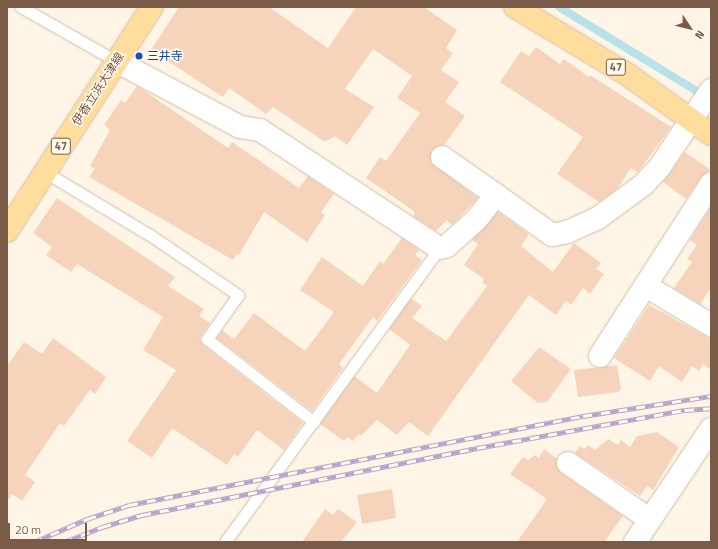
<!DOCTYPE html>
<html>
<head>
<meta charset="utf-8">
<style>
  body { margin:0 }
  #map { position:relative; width:718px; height:549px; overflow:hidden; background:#fef5e6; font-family:"Titillium Web","Noto Sans JP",sans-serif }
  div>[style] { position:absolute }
  .stream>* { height:8px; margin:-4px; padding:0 4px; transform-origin:4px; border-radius:4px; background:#b8e1ea }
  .building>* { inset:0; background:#f6d4bb }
  .roads { filter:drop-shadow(0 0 1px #d1bdaa) drop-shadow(0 0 1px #d1bdaa) }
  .service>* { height:11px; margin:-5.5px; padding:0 5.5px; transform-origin:5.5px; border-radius:5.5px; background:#fff }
  .minor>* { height:22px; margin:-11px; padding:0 11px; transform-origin:11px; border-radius:11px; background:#fff }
  .primary>* { height:22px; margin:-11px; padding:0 11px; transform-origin:11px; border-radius:11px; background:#ffdd9c }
  .rail>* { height:4.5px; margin-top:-2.25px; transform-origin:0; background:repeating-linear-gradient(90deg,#fff9ee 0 9px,#b8a2ca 0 18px); box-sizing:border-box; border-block:1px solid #b8a2ca }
  .dots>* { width:11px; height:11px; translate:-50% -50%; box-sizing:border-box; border:2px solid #fff9ee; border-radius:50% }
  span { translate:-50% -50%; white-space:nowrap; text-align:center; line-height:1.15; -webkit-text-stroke:3px #fff9ee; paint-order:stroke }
  .shield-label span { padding:1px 3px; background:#fff9ee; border:1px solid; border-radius:3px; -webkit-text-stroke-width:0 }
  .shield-label { font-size:11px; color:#7a5b48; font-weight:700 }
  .transit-label { font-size:12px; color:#164399 }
  .left { translate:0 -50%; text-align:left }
  .street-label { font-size:12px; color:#7a5b48 }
  .frame { position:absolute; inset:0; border:8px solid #7a5b48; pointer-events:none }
  .north { position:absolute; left:670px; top:8px; width:40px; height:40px; -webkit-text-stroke:3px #fff9ee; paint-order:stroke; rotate:125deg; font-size:11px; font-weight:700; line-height:16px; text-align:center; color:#7a5b48 }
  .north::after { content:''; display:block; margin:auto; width:14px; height:18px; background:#7a5b48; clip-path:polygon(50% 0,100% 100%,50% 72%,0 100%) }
  .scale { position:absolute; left:8px; top:523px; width:79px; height:18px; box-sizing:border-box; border:2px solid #7a5b48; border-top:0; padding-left:5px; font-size:12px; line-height:14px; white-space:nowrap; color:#7a5b48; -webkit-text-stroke:3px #fff9ee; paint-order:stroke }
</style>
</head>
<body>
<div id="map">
  <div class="stream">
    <div style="left:559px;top:7px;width:171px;rotate:31.4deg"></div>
  </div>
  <div class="building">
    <div style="clip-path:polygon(179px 7px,269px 7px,328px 48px,356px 7px,424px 7px,457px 30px,446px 48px,453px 53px,441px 70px,459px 82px,445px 102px,465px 116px,444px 145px,432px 150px,431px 162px,478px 198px,452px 225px,447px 220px,436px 231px,416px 218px,413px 215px,415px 212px,366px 178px,380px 157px,386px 161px,420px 113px,397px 98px,412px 76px,373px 49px,345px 89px,374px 107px,347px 145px,335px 136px,325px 142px,273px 107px,266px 114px,229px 88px,223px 97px,151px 50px)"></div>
    <div style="clip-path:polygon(536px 47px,560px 64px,564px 59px,589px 77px,590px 75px,671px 127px,638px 172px,631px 168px,617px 189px,599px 202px,557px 174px,583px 137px,500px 82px,521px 51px,529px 56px)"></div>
    <div style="clip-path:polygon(137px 86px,228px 148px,232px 142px,299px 188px,308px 176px,334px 194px,321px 212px,325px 215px,307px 242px,264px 212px,239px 255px,237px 254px,233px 260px,89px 177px,95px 169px,90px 166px,110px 130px,104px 125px,121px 100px,125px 103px)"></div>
    <div style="clip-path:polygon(685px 152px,711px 170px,701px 177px,686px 199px,663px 182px)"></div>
    <div style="clip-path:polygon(57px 198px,175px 277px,168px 286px,204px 309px,199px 316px,210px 323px,200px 338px,202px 344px,303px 423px,284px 450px,257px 430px,238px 457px,234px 454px,227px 465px,172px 428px,152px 458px,127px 441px,176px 370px,143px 350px,163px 317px,77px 264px,71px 272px,46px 255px,52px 247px,33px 233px)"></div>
    <div style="clip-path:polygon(711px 207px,711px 288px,700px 304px,674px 288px,692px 262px,687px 259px,697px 245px,690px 240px)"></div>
    <div style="clip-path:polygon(498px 212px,529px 234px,521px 246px,553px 272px,574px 243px,601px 263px,596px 269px,604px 274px,590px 294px,583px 288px,571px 305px,566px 301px,556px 315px,529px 295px,428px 436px,409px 422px,397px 435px,377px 420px,361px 436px,359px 434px,353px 441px,347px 437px,344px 441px,320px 424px,354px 376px,377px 393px,410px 345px,389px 329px,411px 298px,422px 306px,412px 318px,446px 341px,487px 286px,482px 282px,484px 279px,464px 265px,478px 244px,472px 240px)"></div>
    <div style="clip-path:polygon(402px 238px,419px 250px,415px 255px,422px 260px,377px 321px,373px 317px,339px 364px,343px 368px,312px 411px,217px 338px,222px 330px,234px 339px,254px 313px,305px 351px,334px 312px,300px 290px,322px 257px,363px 286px,380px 261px,383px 264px)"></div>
    <div style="clip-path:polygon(649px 305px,711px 339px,711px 370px,703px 364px,699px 371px,692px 366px,682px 382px,659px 366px,650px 381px,614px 358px)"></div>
    <div style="clip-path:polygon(53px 338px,106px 377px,95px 394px,90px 390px,64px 426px,60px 423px,25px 475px,35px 482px,22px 501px,12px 494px,7px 502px,7px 366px,24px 342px,42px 354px)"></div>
    <div style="clip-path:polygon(539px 347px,571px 369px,547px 402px,538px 403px,511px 381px)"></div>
    <div style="clip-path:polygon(617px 365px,621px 389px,618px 392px,578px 397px,574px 370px)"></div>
    <div style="clip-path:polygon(657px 432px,679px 447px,653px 490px,647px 486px,640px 496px,575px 453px,580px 446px,585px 449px,588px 445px,595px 450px,608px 439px,618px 445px,621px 440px,630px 447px,637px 436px)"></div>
    <div style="clip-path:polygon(544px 449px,557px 459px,557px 468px,561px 473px,623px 516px,604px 542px,517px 542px,547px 499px,510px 474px,523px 457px,528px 460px,535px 455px,539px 458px)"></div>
    <div style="clip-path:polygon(392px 489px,396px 518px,362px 524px,357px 495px)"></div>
    <div style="clip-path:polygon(325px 509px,333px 515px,338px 509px,357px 522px,341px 542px,302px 542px)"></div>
  </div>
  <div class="roads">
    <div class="service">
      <div style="left:21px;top:7px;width:109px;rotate:29.6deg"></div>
      <div style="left:45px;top:172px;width:122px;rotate:31deg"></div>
      <div style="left:150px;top:235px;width:107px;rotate:34.3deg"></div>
      <div style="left:238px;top:295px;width:54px;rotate:125.2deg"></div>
      <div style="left:207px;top:339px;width:135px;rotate:37.8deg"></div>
      <div style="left:225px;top:542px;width:364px;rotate:-53.9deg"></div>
    </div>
    <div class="minor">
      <div style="left:116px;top:61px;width:140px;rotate:28deg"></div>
      <div style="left:240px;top:127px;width:20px;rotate:9deg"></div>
      <div style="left:260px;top:130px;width:214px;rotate:33.4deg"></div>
      <div style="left:439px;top:248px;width:8px;rotate:-14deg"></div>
      <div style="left:447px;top:246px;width:40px;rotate:-42deg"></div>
      <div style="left:477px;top:219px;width:31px;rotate:-52deg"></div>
      <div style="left:496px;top:195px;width:69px;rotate:35.5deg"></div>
      <div style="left:552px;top:235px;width:15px;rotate:-11deg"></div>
      <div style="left:567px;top:232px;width:34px;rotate:-24deg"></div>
      <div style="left:598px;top:218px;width:56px;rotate:-36.3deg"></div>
      <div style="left:643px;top:185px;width:23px;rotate:-47deg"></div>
      <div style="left:659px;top:168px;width:94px;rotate:-56.3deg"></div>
      <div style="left:442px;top:157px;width:66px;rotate:35.1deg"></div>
      <div style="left:646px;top:286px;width:76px;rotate:31deg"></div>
      <div style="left:600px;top:356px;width:205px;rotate:-57.2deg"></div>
      <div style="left:568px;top:463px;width:98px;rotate:34.7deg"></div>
      <div style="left:635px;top:542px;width:136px;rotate:-56.1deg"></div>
    </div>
    <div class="primary">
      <div style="left:515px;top:7px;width:132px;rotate:31deg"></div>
      <div style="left:628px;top:75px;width:102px;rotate:35.4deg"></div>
      <div style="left:7px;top:231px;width:267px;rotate:-57.1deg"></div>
    </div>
  </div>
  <div class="rail">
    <div style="left:34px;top:542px;width:58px;rotate:-23.5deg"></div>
    <div style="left:87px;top:519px;width:44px;rotate:-18.4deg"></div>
    <div style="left:129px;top:505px;width:463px;rotate:-11.1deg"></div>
    <div style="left:583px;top:416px;width:130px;rotate:-8.9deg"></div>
    <div style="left:64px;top:542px;width:41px;rotate:-21.5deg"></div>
    <div style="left:102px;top:527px;width:42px;rotate:-16.7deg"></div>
    <div style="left:142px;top:515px;width:342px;rotate:-11.3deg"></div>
    <div style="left:477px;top:448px;width:211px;rotate:-10.4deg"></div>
    <div style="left:685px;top:410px;width:26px;rotate:-4deg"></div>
  </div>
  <div class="dots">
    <div style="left:139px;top:56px;background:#1a4fb4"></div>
  </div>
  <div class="shield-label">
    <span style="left:616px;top:67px">47</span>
    <span style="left:61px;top:146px">47</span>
  </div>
  <div class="transit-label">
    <span class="left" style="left:147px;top:56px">三井寺</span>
  </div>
  <div class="street-label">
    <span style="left:98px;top:89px;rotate:-57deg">伊香立浜大津線</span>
  </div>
  <div class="frame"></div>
  <div class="north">N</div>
  <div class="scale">20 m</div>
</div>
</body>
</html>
